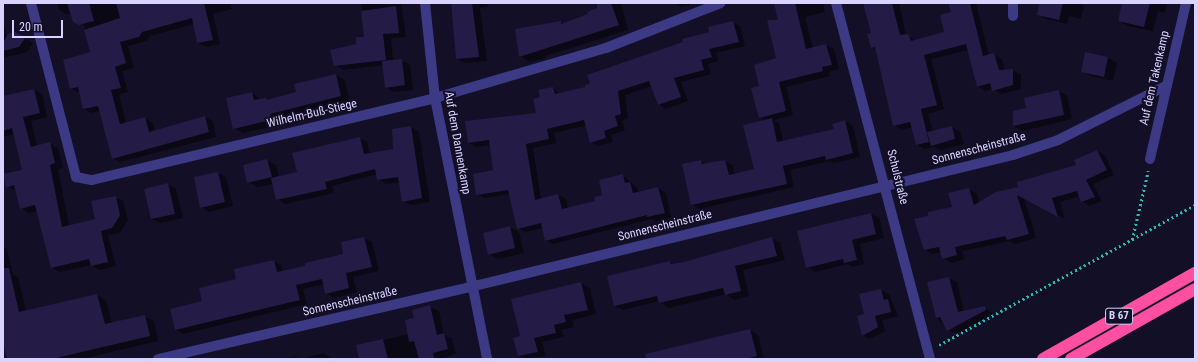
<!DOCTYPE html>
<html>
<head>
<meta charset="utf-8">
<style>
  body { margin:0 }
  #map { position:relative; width:1198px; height:362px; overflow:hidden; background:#130f26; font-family:"Roboto Condensed",sans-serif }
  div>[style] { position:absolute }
  .shadow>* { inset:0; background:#0007 }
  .building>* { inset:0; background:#241b47 }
  .path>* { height:2.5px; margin-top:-1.25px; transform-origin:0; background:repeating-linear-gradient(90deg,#2fb8b0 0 2px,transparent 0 5px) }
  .street>* { height:10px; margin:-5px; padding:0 5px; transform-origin:5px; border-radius:5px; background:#3d3a85 }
  .highway>* { height:12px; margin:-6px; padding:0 6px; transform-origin:6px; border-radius:6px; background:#ff4fa3 }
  span { translate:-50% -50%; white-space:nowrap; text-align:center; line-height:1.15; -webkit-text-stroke:4px #130f26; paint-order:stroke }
  .shield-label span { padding:1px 3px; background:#130f26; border:1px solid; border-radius:3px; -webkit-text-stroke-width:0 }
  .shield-label { font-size:11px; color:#d9d4ff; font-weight:700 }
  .street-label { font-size:12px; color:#d9d4ff }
  .frame { position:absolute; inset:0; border:4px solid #d9d4ff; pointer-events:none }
  .scale { position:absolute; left:12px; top:20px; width:51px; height:18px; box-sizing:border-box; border:2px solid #d9d4ff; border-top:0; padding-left:5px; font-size:12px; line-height:14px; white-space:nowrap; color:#d9d4ff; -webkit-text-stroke:3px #130f26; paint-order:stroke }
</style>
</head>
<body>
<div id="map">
  <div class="shadow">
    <div style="clip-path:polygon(57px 3px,230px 3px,232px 9px,213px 14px,220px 44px,206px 47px,198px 43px,194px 24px,150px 36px,147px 41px,128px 46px,134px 68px,122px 71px,128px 92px,119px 94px,126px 123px,145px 118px,153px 123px,155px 131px,205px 117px,213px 121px,216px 137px,120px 162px,112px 158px,100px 111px,92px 113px,84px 109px,80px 93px,71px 89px,64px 60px,91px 53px,85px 27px,72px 14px,66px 14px,59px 10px)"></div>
    <div style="clip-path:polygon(361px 3px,401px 3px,406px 37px,391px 38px,393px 60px,401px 60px,410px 65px,413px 90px,394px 92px,386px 87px,383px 65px,343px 70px,335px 65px,365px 37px)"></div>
    <div style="clip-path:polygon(451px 3px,491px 3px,487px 3px,488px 7px,480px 8px,487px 61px,465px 63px,457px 59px)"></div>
    <div style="clip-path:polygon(595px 3px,621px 3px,628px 30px,545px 56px,546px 58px,530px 62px,520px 56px,560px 22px,564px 24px,589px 15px,596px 9px)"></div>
    <div style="clip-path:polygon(675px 3px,695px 3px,682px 7px)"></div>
    <div style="clip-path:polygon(785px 3px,823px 3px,825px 12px,805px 17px,813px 48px,826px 45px,834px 49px,839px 69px,829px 72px,830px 76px,786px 87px,793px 115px,774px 120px,779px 123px,783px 141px,835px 129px,845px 121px,853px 126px,860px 157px,834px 163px,830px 161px,790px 170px,794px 187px,699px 209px,692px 204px,683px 164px,701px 161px,707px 164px,725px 161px,732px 165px,735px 175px,755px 170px,766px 120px,760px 117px,760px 87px,777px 58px,780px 21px)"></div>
    <div style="clip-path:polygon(864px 3px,899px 3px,906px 35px,916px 41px,946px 33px,952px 13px,949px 3px,976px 3px,989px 56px,994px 54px,1002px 59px,1005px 70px,1013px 70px,1021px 75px,1021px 89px,1001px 94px,993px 89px,985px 91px,977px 86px,968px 50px,931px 59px,944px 109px,928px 114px,933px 132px,952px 127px,960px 132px,964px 144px,941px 150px,934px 147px,925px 149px,917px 145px,912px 127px,902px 130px,894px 125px,876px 50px,871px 47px,872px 34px)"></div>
    <div style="clip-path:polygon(1041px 3px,1079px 3px,1084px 6px,1081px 19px,1069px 16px,1067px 24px,1046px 19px,1038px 14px)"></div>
    <div style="clip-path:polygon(1123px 3px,1167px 3px,1165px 13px,1158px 11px,1153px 31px,1128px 26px,1119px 21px)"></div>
    <div style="clip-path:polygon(3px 20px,7px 36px,15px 33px,33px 43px,27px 52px,3px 58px)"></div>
    <div style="clip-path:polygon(733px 22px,740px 26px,745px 46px,716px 53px,718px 61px,708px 64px,711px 74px,681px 82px,688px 101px,666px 109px,658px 104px,652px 86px,625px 95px,628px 118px,622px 121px,625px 130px,611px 135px,613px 142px,598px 146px,591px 142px,587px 125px,554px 133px,556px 143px,533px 148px,541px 199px,558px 195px,566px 199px,568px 209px,596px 202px,623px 175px,637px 188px,639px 193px,658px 188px,666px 193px,671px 217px,656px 221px,652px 219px,553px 244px,546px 240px,543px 228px,526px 232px,518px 228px,510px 194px,484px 198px,477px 194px,494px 171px,490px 145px,476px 147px,469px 143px,537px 114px,541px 98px,553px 88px,560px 94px,587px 88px)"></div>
    <div style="clip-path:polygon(1086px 53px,1108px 58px,1117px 63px,1113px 81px,1091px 76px,1082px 71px)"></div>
    <div style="clip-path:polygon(336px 75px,345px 80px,349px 100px,278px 119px,279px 125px,243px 133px,234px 128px,252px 93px,261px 100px,269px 100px,298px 93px)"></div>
    <div style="clip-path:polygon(34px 90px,42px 94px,47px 117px,31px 121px,37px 147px,50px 144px,58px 148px,63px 168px,58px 169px,69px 226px,96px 219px,115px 197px,123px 201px,128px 220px,120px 233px,108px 235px,116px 266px,100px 270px,91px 265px,60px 272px,52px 268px,38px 211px,29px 213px,21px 208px,17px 191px,7px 187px,23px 171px,14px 134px,3px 137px,3px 97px)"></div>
    <div style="clip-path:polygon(1059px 91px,1067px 96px,1072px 119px,1022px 131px,1014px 126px,1014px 112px,1027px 109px)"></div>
    <div style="clip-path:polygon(411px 127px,419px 132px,430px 202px,411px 205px,403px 201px,400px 182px,386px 184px,378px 179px,377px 174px,332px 186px,334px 193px,285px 204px,277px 199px,273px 184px,257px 187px,248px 182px,267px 160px,276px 165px,279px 177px,298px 173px,359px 138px,367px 142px,370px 154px,394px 150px)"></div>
    <div style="clip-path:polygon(1097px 151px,1105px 155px,1114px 175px,1093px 184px,1102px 201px,1089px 206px,1082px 201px,1080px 196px,1060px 202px,1065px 219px,1024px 198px,1036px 238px,1015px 244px,1010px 241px,962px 251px,965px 259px,951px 263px,943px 258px,942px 252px,932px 254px,924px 249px,930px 216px,953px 208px,969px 189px,977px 194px,979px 203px,1078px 166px)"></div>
    <div style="clip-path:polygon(218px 173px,226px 177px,233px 206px,209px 212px,201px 207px)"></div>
    <div style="clip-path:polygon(168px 184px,176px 189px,183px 218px,160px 223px,152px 219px)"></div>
    <div style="clip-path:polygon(871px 214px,879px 218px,884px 238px,860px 244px,864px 264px,853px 267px,848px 264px,815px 272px,807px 267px)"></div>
    <div style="clip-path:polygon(510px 227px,519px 232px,524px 253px,498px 259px,489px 254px)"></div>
    <div style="clip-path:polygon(364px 238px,372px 242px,379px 271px,353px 277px,357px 292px,334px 298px,326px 293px,324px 284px,303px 289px,307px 304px,183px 334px,175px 329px,203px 302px,273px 261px,281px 265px,283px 272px,306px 267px,344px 255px)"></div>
    <div style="clip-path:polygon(772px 238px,780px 243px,785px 260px,743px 270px,749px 296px,734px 300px,726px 294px,668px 308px,659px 301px,623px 310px,615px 306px,670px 262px,674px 264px,684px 263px)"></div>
    <div style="clip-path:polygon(3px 247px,7px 249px,13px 275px,18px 277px,26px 311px,97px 295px,106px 300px,112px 324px,144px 316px,154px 321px,158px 341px,82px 359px,8px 359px,3px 337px)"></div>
    <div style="clip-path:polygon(949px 278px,957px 282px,964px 312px,984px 307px,993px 314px,955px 334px,937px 318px,928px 283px)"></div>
    <div style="clip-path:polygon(581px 283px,590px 288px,596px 314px,572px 320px,574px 327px,562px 330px,564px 337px,542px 342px,546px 356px,525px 359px,519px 356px,521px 337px)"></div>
    <div style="clip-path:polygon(881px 290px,889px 294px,898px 316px,882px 320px,885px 331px,870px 339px,862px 335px,865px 315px,860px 295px)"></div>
    <div style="clip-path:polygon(430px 307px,439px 311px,444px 335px,452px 339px,456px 354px,441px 359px,360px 359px,357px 346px,409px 334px,416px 319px)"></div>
    <div style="clip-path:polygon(750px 330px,758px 335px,764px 359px,673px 359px)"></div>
    <div style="clip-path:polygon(324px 353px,332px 359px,282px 359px,295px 356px,300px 359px)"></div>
  </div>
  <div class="building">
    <div style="clip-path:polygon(67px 3px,89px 3px,94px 21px,79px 25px,73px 22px)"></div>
    <div style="clip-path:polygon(116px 3px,204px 3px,213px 40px,197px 43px,192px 18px,142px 32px,139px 37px,120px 42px,126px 63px,115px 67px,121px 88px,111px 90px,120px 124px,145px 117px,149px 132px,205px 116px,209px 132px,112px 159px,98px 106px,83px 109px,78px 87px,70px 89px,63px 60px,90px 52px,84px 30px,120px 18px)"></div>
    <div style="clip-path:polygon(451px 3px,472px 3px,479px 57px,456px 59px)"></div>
    <div style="clip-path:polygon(596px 3px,611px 3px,619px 25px,519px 57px,515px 29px,561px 21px,561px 24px,588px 14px,587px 12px,597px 8px)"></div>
    <div style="clip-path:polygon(774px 3px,795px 3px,806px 49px,826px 44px,832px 65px,822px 67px,823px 71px,779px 82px,786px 111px,759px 118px,751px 88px,759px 86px,754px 65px,776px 58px,767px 20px,778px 20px)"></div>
    <div style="clip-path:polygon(863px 3px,892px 3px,900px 35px,908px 34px,911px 41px,944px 32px,940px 15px,951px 12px,948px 3px,970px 3px,983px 56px,994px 53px,999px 70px,1013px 69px,1013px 85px,992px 91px,990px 83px,977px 87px,966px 44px,924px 55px,937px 105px,921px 109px,929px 142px,916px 145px,910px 122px,893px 126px,875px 47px,871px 48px,867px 34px,871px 33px)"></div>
    <div style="clip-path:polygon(1039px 3px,1063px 3px,1059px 20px,1037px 15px)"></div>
    <div style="clip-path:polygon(1122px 3px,1150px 3px,1144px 27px,1118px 21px)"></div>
    <div style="clip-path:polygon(396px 6px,399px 33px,383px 34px,386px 60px,334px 66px,330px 50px,356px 44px,356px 37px,364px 37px,361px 11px)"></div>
    <div style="clip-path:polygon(733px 21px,739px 42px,709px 49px,712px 57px,701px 60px,704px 70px,674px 78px,681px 97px,658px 105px,649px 81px,618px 91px,621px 114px,615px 116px,618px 126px,604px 131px,606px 138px,590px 143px,584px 120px,547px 129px,549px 139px,526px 144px,535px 200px,558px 194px,562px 209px,595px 201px,594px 197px,602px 195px,599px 180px,623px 174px,625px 183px,630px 182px,633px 193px,658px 187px,665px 213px,647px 217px,647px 215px,545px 241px,541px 223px,517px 229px,508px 190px,476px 195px,473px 174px,493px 170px,489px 140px,468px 143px,465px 121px,536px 113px,533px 99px,540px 97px,538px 90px,553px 87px,555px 94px,585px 87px,585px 85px,590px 83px,587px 75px,683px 42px,682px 39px,709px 32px,708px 27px)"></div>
    <div style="clip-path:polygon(15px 32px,26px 37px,19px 47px,3px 51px,3px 43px,8px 34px)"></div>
    <div style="clip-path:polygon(1085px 52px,1108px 57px,1104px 77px,1081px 72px)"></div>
    <div style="clip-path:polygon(402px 59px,405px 85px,385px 88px,382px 61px)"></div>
    <div style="clip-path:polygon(336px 74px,341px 96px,270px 114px,271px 120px,233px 129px,226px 98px,252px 92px,254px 100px,266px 98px,267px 100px,296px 92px,294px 84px)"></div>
    <div style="clip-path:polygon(34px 89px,40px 113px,23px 117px,31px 147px,50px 142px,55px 163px,50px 165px,62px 227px,95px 219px,91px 201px,116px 196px,120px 215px,112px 228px,101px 231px,108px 262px,91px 266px,89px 259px,51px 268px,35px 205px,20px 209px,14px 185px,6px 188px,3px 174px,22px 170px,12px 128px,3px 131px,3px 96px)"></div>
    <div style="clip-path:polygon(1059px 90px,1064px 115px,1013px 126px,1013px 111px,1026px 108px,1024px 98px)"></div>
    <div style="clip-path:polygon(772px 118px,777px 142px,834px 129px,832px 124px,845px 120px,853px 153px,826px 160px,825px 156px,783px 166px,787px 184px,691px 205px,682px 164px,701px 160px,702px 164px,725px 160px,729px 175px,754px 169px,743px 125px)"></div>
    <div style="clip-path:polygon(411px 126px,422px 198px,402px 202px,398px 177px,377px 180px,375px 169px,325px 182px,327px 189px,276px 200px,271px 178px,297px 172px,292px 153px,360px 137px,364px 154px,393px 149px,392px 129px)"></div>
    <div style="clip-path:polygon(952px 126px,955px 139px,931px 146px,927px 132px)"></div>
    <div style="clip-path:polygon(1097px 150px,1107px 170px,1086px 180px,1095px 197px,1081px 202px,1077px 191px,1052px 198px,1058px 217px,1017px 195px,1029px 234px,1007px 240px,1005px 236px,955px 247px,957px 255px,942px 259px,939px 247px,924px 250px,914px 219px,928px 216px,928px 212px,952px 207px,948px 193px,969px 188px,974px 205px,996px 192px,1018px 187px,1017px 182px,1076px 165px,1074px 160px)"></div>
    <div style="clip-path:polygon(267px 159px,272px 177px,247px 183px,243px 165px)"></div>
    <div style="clip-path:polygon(218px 172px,225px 202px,200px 208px,194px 177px)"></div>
    <div style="clip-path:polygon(168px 183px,175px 214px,151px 219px,144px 189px)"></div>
    <div style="clip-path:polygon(871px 213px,876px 234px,852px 240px,857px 260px,844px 263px,843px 259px,806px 268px,797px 231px)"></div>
    <div style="clip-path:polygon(510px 226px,515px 248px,488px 255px,483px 233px)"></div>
    <div style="clip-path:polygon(364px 237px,372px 267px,346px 273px,349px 288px,325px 294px,322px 279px,296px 285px,300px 300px,175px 330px,170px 309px,202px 301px,199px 288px,236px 279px,234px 269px,274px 260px,277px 272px,305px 266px,305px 263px,343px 254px,341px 242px)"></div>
    <div style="clip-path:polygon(772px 237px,777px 256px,735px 266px,741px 291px,725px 295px,723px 288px,659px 303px,657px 296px,614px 306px,607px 276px,670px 261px,671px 264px,684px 262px)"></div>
    <div style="clip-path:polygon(3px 268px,9px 268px,19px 312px,97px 294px,105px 324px,145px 315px,150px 336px,52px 359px,7px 359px,3px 342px)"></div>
    <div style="clip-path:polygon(949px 277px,958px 312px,985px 306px,986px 310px,947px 331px,940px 317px,936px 318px,927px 282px)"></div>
    <div style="clip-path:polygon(581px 282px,588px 310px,564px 315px,566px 322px,554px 325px,556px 333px,534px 338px,538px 352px,518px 356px,513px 338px,520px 336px,511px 299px)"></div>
    <div style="clip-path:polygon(881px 289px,884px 300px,888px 299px,891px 312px,875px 316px,878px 327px,862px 336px,857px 316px,864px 314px,859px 294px)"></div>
    <div style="clip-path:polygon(430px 305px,437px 335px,444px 333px,448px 349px,433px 353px,434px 359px,419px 359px,414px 341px,409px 342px,405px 320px,414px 318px,412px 310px)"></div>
    <div style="clip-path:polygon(750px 329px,757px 356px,745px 359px,646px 359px,645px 354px)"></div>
    <div style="clip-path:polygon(383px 339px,388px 359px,359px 359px,356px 345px)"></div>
  </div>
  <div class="path">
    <div style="left:1132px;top:240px;width:71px;rotate:-76.9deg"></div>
    <div style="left:939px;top:345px;width:292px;rotate:-28.7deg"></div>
  </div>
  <div class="street">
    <div style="left:31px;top:3px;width:180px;rotate:75.5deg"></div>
    <div style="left:76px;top:177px;width:16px;rotate:11deg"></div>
    <div style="left:92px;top:180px;width:353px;rotate:-13.4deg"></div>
    <div style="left:435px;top:98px;width:178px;rotate:-16.3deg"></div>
    <div style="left:606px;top:48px;width:123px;rotate:-21.4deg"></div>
    <div style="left:425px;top:3px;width:96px;rotate:84deg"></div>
    <div style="left:435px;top:98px;width:266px;rotate:78.7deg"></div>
    <div style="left:836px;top:3px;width:368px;rotate:75.2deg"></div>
    <div style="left:1013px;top:16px;width:13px;rotate:-90deg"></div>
    <div style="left:1150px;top:159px;width:160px;rotate:-77deg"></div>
    <div style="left:158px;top:359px;width:320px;rotate:-13deg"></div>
    <div style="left:470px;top:287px;width:559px;rotate:-13.66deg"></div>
    <div style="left:1013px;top:155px;width:47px;rotate:-18.4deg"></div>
    <div style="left:1058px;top:140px;width:121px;rotate:-26.6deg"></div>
  </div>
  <div class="highway">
    <div style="left:1043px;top:359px;width:175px;rotate:-29.5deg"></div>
    <div style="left:1071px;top:359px;width:142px;rotate:-29.4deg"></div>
  </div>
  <div class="shield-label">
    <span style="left:1119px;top:316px">B 67</span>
  </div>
  <div class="street-label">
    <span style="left:1155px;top:78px;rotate:-77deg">Auf dem Takenkamp</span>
    <span style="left:312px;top:114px;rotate:-13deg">Wilhelm-Buß-Stiege</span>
    <span style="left:457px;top:143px;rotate:80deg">Auf dem Dannenkamp</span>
    <span style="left:979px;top:149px;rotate:-15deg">Sonnenscheinstraße</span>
    <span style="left:897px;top:177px;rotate:76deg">Schulstraße</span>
    <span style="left:665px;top:226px;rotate:-14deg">Sonnenscheinstraße</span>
    <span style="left:350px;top:302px;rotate:-13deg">Sonnenscheinstraße</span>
  </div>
  <div class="frame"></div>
  <div class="scale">20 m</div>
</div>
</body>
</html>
